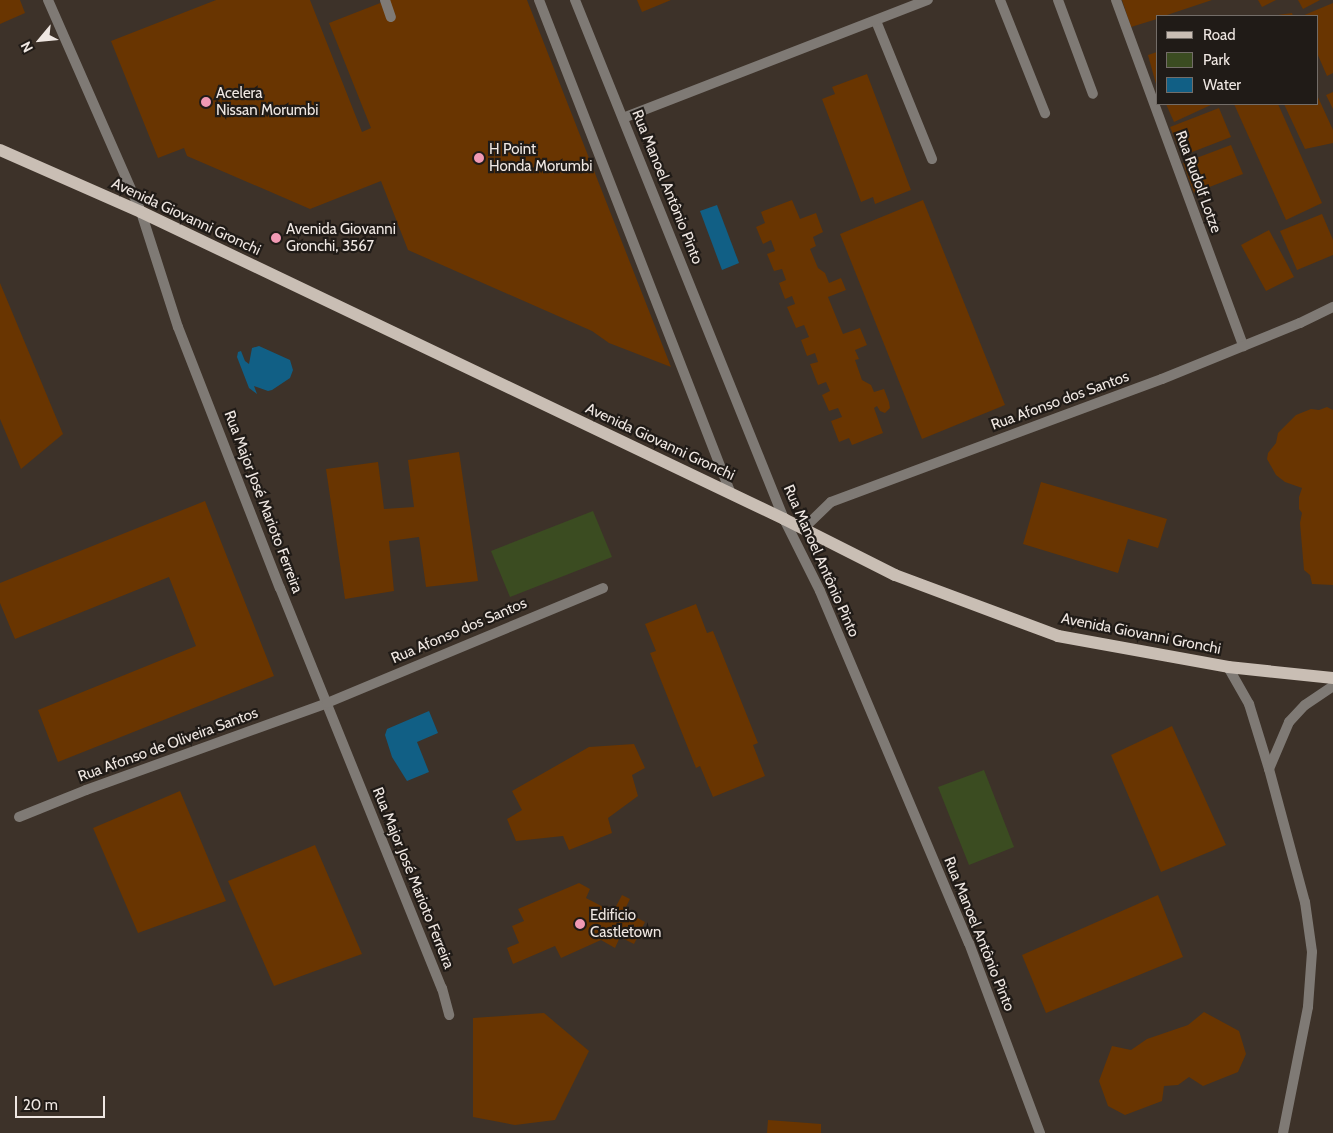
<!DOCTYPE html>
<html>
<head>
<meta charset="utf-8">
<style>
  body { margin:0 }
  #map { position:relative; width:1333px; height:1133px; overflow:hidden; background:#3d3229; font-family:Cabin,sans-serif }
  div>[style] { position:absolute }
  .green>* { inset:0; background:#3b4c21 }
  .water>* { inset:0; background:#115f85 }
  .building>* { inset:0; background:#693501 }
  .service>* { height:10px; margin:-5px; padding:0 5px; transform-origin:5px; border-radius:5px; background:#7f7a75 }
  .minor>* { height:10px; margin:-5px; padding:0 5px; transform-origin:5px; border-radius:5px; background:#7f7a75 }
  .tertiary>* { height:10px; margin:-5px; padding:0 5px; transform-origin:5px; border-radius:5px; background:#7f7a75 }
  .primary>* { height:12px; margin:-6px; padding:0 6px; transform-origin:6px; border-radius:6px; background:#c9beb4 }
  .dots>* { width:14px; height:14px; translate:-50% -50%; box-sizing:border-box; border:2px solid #201b17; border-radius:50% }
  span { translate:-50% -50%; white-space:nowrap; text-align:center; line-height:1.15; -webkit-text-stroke:4.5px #201b17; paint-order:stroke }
  .poi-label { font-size:15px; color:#efe7e2 }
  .left { translate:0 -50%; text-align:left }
  .street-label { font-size:15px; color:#efe7e2 }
  .legend { position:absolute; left:1156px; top:15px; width:162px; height:90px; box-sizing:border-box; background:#201b17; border:1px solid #736d68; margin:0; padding:6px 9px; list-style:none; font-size:15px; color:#efe7e2 }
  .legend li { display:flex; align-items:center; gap:10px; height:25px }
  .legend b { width:25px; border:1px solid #736d68 }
  .north { position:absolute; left:15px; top:15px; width:50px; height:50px; -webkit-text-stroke:4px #201b17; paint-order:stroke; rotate:242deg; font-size:14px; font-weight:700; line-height:20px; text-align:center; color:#efe7e2 }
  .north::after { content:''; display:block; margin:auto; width:18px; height:22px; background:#efe7e2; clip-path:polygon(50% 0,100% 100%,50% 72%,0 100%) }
  .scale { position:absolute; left:15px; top:1096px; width:90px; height:22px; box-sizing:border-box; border:2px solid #efe7e2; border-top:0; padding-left:6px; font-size:15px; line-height:18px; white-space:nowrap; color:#efe7e2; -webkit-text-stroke:4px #201b17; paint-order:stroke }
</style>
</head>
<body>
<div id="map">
  <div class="green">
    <div style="clip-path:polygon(593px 511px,612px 557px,510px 597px,491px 551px)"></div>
    <div style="clip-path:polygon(984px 770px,1014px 847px,969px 865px,938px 787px)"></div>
  </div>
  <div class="water">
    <div style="clip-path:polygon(717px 205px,739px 263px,722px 270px,700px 211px)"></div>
    <div style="clip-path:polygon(259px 346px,290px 360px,293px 370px,290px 378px,272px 390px,268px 391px,254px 386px,257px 394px,249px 388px,237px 357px,238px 352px,241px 351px,245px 361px,249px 364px,252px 348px)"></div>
    <div style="clip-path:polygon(429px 711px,438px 733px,417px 742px,429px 772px,407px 781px,392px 757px,385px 735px,387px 729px)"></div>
  </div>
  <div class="building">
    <div style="clip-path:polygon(0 0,20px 0,25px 13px,0 24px)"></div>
    <div style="clip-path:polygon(216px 0,310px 0,362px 132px,371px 128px,329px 23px,388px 0,527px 0,671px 367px,609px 343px,592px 331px,408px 250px,381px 181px,310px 209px,187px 156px,184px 148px,158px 158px,111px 41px)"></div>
    <div style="clip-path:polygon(637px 0,671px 0,642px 12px)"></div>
    <div style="clip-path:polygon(1122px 0,1212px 0,1164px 16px,1157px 16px,1157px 19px,1131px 27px)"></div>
    <div style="clip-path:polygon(1258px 0,1276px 0,1262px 7px)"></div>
    <div style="clip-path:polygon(1298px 0,1320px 0,1303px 9px)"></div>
    <div style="clip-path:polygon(1333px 3px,1333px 73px,1327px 76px,1317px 53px,1317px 16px,1302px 16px)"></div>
    <div style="clip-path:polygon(1292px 13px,1293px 16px,1278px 16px,1278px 15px)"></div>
    <div style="clip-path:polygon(1157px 52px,1157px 84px,1156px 84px,1148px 55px)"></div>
    <div style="clip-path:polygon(867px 74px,911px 190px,875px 204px,873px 197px,861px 202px,822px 99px,835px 94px,832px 87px)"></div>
    <div style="clip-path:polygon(1333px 92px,1333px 109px,1326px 95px)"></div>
    <div style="clip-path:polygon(1317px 95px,1333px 130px,1333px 143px,1305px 149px,1284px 104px,1317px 104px)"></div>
    <div style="clip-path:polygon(1166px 104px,1213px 104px,1174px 122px)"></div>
    <div style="clip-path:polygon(1234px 104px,1278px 104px,1322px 203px,1286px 220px)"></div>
    <div style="clip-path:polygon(1219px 108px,1231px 137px,1182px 156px,1170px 127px)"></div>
    <div style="clip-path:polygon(1231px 145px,1243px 174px,1194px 193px,1183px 163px)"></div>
    <div style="clip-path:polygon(792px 200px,800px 219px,816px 213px,823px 232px,813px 237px,816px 246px,810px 249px,818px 268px,825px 273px,829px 283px,841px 278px,846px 290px,828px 297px,843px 334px,860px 328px,867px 345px,855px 350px,859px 359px,855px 360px,862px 380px,871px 385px,874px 392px,884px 389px,889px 402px,890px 408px,885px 413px,880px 411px,877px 406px,874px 408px,883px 433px,852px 445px,849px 438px,839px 442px,831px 421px,842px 417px,838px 408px,829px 411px,822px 395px,830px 391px,826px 382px,818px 385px,810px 364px,818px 362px,815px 353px,807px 356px,801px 340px,809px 337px,804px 325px,796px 328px,787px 307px,795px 304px,792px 296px,785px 299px,779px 283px,786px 280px,782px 269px,774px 271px,767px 254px,775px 251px,771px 240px,763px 244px,756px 227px,765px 223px,761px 212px)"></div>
    <div style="clip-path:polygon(923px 200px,1005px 405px,922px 439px,840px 234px)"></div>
    <div style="clip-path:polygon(1322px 214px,1333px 240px,1333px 255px,1297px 270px,1280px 231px)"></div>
    <div style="clip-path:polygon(1269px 230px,1294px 277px,1266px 291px,1241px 245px)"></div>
    <div style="clip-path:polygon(0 283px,63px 434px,21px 469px,0 419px)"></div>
    <div style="clip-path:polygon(1327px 407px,1333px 410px,1333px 585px,1312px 584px,1310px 575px,1304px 570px,1300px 523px,1302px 513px,1299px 509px,1299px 497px,1302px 488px,1285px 482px,1276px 475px,1267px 459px,1268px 453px,1276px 443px,1278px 433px,1296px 415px,1311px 409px,1319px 410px)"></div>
    <div style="clip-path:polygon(459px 452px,478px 581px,426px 587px,419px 537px,389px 541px,394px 591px,345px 599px,326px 469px,378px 462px,384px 509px,414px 507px,408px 460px)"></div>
    <div style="clip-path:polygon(1041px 482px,1167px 519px,1158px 548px,1128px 539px,1118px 573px,1023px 544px)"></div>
    <div style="clip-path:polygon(205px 501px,274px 676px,58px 762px,38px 710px,196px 646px,169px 577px,15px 639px,0 603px,0 583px)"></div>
    <div style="clip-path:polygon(696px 604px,707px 633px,713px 631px,758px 743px,753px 745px,765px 776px,713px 797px,700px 766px,696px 768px,650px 653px,656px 651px,645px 624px)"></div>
    <div style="clip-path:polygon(1172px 726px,1226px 845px,1161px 872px,1111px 755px)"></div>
    <div style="clip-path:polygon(634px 744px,645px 768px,632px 775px,638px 796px,608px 818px,612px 833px,569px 850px,563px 836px,516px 841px,507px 819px,522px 810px,512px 791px,589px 747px)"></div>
    <div style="clip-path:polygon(180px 791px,226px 901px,138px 933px,93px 828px)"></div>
    <div style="clip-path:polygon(315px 845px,362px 954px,274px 986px,228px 881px)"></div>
    <div style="clip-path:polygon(579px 883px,590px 889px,586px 898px,613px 912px,622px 895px,630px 899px,624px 911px,645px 922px,634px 944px,620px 937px,615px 948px,601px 940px,561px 958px,555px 946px,513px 964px,507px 948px,519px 943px,512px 926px,524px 921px,518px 909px)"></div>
    <div style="clip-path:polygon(1158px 895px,1183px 957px,1046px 1013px,1022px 955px)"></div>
    <div style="clip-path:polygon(1204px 1012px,1239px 1031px,1246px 1054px,1238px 1072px,1203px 1086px,1189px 1077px,1178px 1085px,1164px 1086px,1162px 1101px,1125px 1115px,1108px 1106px,1099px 1081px,1112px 1046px,1131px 1050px,1147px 1039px,1188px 1025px)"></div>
    <div style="clip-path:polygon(544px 1013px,589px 1051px,555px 1120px,515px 1125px,473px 1117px,473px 1018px)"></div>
    <div style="clip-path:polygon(768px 1120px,821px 1124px,821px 1133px,767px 1133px)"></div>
  </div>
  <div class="service">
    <div style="left:385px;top:0;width:18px;rotate:71deg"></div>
    <div style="left:539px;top:0;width:530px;rotate:68.76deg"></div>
    <div style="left:1000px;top:0;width:122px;rotate:68.3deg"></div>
    <div style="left:1058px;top:0;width:100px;rotate:69.6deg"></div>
    <div style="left:876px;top:21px;width:149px;rotate:67.9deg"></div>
    <div style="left:623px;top:118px;width:327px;rotate:-21.2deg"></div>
  </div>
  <div class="minor">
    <div style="left:48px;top:0;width:232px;rotate:66.3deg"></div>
    <div style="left:141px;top:212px;width:121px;rotate:72.2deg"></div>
    <div style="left:178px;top:327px;width:280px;rotate:68.7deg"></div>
    <div style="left:280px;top:588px;width:432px;rotate:68deg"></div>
    <div style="left:442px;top:988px;width:28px;rotate:75deg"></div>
    <div style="left:575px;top:0;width:560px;rotate:68.07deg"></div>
    <div style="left:784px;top:519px;width:80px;rotate:63.4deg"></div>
    <div style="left:820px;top:591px;width:382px;rotate:67.1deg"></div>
    <div style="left:969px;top:943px;width:203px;rotate:69.5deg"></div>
    <div style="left:1116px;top:0;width:369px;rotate:69.8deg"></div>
    <div style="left:803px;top:529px;width:39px;rotate:-44deg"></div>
    <div style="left:831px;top:502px;width:353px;rotate:-20.4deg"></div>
    <div style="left:1162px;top:379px;width:149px;rotate:-22.1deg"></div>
    <div style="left:1300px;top:323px;width:37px;rotate:-26deg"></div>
    <div style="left:19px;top:817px;width:72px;rotate:-21.9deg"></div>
    <div style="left:86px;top:790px;width:256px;rotate:-19.8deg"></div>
    <div style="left:327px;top:703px;width:299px;rotate:-22.6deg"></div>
  </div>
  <div class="tertiary">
    <div style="left:1228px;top:667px;width:43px;rotate:60.4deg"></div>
    <div style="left:1249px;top:704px;width:68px;rotate:72.9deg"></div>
    <div style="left:1269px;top:769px;width:138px;rotate:74.9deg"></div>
    <div style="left:1305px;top:902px;width:50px;rotate:82deg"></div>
    <div style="left:1312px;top:952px;width:55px;rotate:94.2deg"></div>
    <div style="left:1308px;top:1007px;width:128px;rotate:101.2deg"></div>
    <div style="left:1269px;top:769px;width:51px;rotate:-66.9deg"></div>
    <div style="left:1289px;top:722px;width:23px;rotate:-47deg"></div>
    <div style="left:1305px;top:705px;width:34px;rotate:-34deg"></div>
  </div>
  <div class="primary">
    <div style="left:0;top:150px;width:154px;rotate:23.7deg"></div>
    <div style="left:141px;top:212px;width:713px;rotate:25.52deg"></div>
    <div style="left:784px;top:519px;width:124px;rotate:26.8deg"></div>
    <div style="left:895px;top:575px;width:174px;rotate:20.5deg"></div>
    <div style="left:1058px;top:636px;width:173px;rotate:10.3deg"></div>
    <div style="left:1228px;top:667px;width:106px;rotate:6deg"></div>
  </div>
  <div class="dots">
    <div style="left:206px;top:102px;background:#f19ab4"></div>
    <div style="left:479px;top:158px;background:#f19ab4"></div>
    <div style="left:276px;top:238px;background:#f19ab4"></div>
    <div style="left:580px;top:924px;background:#f19ab4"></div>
  </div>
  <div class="poi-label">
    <span class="left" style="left:216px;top:102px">Acelera<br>Nissan Morumbi</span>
    <span class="left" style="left:489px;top:158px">H Point<br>Honda Morumbi</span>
    <span class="left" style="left:286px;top:238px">Avenida Giovanni<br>Gronchi, 3567</span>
    <span class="left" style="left:590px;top:924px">Edificio<br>Castletown</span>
  </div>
  <div class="street-label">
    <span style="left:1198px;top:182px;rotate:70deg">Rua Rudolf Lotze</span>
    <span style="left:667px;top:187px;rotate:68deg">Rua Manoel Antônio Pinto</span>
    <span style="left:186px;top:217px;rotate:25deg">Avenida Giovanni Gronchi</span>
    <span style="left:1060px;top:401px;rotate:-20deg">Rua Afonso dos Santos</span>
    <span style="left:660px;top:442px;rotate:25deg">Avenida Giovanni Gronchi</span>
    <span style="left:263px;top:502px;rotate:69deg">Rua Major José Marioto Ferreira</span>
    <span style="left:821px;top:561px;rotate:66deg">Rua Manoel Antônio Pinto</span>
    <span style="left:459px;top:631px;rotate:-23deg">Rua Afonso dos Santos</span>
    <span style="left:1141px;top:634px;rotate:11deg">Avenida Giovanni Gronchi</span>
    <span style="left:168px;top:745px;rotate:-20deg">Rua Afonso de Oliveira Santos</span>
    <span style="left:413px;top:878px;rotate:68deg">Rua Major José Marioto Ferreira</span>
    <span style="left:979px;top:934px;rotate:68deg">Rua Manoel Antônio Pinto</span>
  </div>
  <ul class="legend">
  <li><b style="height:6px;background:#c9beb4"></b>Road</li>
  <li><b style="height:14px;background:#3b4c21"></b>Park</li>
  <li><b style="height:14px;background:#115f85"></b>Water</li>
  </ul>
  <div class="north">N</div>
  <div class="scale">20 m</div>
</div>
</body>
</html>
